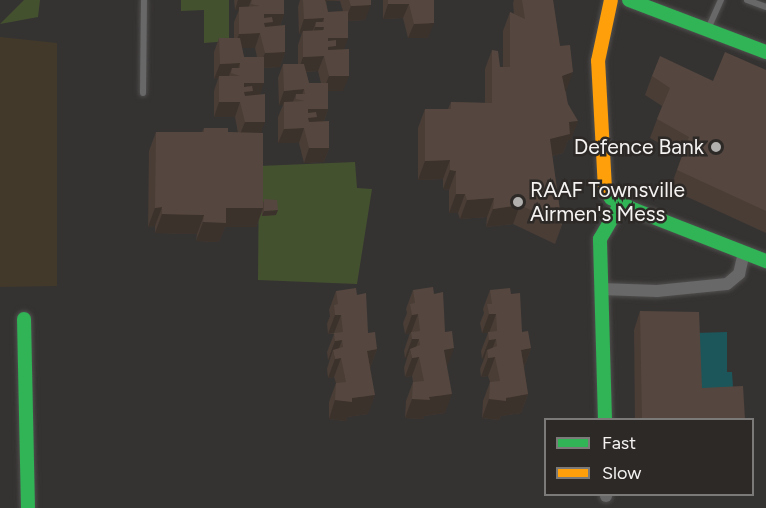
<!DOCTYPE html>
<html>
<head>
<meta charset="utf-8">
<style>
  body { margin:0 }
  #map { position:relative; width:766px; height:508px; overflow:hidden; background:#353332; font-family:Figtree,sans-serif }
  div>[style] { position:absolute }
  .industrial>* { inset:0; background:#42392a }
  .green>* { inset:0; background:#44512f }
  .water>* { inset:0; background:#1c565b }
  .roads { filter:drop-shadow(0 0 2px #504f4e) drop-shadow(0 0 2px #504f4e) }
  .lane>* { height:6px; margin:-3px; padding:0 3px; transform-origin:3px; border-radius:3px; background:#696868 }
  .street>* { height:12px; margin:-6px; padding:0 6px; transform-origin:6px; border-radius:6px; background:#696868 }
  .fast>* { height:14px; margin:-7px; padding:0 7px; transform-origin:7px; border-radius:7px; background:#30b455 }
  .slow>* { height:14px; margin:-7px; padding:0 7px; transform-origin:7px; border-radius:7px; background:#ff9f0a }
  .wall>* { inset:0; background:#493d36 }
  .shaded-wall>* { inset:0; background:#3c322c }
  .building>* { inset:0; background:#55473f }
  .dots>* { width:16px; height:16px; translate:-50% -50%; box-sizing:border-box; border:3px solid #2c2927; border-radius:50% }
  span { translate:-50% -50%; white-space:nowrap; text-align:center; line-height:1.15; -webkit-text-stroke:5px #2c2927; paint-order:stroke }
  .poi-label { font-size:21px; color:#f5f3f2 }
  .right { translate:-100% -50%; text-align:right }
  .left { translate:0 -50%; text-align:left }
  .legend { position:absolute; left:544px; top:418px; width:210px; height:78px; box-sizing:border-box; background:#2c2927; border:2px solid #7c7a78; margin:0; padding:8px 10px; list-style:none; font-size:18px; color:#f5f3f2 }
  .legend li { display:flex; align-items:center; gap:12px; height:30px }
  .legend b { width:30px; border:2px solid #7c7a78 }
</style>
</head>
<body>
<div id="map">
  <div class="industrial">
    <div style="clip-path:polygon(0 37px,57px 43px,57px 286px,0 287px)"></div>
  </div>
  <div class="green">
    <div style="clip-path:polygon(24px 0,40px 0,38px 17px,0 24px)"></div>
    <div style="clip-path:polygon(181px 0,229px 0,229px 41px,204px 43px,204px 10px,181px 11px)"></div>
    <div style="clip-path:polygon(355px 162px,357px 188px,372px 189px,357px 284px,258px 280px,259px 166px)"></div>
  </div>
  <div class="water">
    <div style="clip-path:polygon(727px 332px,727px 372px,732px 372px,733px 387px,697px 389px,696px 333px)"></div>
  </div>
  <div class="roads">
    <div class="lane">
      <div style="left:747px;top:0;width:20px;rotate:20deg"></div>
      <div style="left:708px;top:29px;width:32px;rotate:-66deg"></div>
      <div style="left:143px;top:93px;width:93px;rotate:-89.4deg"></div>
    </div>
    <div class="street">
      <div style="left:601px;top:289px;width:56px;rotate:2deg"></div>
      <div style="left:657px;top:291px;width:70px;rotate:-5.7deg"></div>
      <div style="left:727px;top:284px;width:16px;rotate:-40deg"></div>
      <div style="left:739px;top:274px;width:22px;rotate:-77deg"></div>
      <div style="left:606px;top:494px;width:2px;rotate:90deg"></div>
    </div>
    <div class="fast">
      <div style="left:629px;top:0;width:147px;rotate:20.8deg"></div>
      <div style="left:605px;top:189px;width:11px;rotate:56deg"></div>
      <div style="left:611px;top:198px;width:27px;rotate:27deg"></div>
      <div style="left:635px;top:210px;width:141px;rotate:21.3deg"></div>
      <div style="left:24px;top:319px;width:189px;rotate:88.8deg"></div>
      <div style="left:605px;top:420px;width:181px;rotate:-91.6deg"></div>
      <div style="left:600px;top:239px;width:42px;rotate:-59.7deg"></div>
    </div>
    <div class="slow">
      <div style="left:605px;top:189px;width:128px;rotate:-93.1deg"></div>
      <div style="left:598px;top:61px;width:62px;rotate:-78deg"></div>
    </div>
  </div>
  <div class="wall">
    <div style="clip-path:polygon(evenodd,234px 0,284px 0,284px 14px,280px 26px,285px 52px,280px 67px,264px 68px,260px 95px,263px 201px,276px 215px,262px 216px,262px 212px,256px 227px,225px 227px,219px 242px,196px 241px,197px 234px,155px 233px,155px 226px,148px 227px,149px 151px,156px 132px,202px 132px,204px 128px,228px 132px,238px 133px,235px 117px,214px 117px,214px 91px,218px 79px,214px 79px,214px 52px,219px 38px,234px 38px,234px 22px,239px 10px,235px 10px,234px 0,242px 48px,255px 48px,257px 57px,244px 57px,242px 48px)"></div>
    <div style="clip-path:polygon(evenodd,300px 0,371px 0,365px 20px,348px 21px,344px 49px,343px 91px,328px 91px,328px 109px,324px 121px,329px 148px,324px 162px,304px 163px,299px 143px,278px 143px,278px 117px,283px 105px,279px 105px,278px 78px,283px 64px,298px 64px,298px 45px,302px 33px,299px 34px,298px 7px,300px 0,326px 1px,340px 1px,343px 11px,328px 12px,326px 1px,300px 0,318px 71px,321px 83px,309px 83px,306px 72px,318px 71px)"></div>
    <div style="clip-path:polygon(383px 0,434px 0,428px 38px,408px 38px,403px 18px,383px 19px)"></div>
    <div style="clip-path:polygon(514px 0,553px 0,566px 91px,571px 140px,568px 140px,563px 153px,552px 156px,562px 225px,555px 244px,513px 224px,486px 227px,487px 217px,460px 219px,458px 213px,449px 213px,449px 190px,443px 189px,443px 179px,418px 180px,418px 128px,425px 109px,448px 109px,451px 102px,485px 103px,485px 69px,492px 50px,500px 67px,503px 67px,503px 31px,510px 12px,514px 14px,513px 3px)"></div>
    <div style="clip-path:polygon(766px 70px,766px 233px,670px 189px,682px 156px,650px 138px,662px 106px,645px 95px,652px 76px,713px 81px)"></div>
    <div style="clip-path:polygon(413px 290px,447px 367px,445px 413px,424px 416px,423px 419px,405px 418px,406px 401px,413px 382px,412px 376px,405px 377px,404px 368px,407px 358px,405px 358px,404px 351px,410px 333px,405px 334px,403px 323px,407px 313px,406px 309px)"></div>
    <div style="clip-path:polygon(490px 290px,511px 294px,522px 332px,531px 348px,524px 367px,528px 394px,521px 413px,501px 416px,499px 420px,482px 418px,483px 401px,490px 382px,488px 376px,481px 377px,480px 369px,484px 359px,482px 359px,481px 351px,488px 333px,482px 333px,480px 323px,484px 313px,483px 309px)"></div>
    <div style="clip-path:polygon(336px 291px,357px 295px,368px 333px,377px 349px,370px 368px,368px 414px,347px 417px,346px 421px,329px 419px,329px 402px,336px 383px,334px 377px,328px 378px,327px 369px,330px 359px,328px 360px,327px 352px,334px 334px,328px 334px,327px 324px,330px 316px,329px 310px)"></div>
    <div style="clip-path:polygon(640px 311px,702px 388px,745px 420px,635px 420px,634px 330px)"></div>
  </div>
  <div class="shaded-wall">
    <div style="clip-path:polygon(238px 0,251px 0,248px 9px,239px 7px,239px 10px,235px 10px)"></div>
    <div style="clip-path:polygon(320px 0,341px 0,320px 1px)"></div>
    <div style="clip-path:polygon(388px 4px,409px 4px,403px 18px,383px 19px)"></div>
    <div style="clip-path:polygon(371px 5px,365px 20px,345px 21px,351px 6px)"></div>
    <div style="clip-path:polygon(264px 14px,284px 14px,279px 29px,261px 38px)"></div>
    <div style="clip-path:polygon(324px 18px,320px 27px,324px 27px,318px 41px,310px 42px,315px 27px,316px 22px,312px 33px,303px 31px,302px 33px,299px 34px,304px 19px)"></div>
    <div style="clip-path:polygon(434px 23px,428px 38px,408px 38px,414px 24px)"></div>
    <div style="clip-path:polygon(260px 33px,255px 48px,234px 48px,239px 34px)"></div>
    <div style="clip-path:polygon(328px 38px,348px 38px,343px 52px,326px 52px)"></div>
    <div style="clip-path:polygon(285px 52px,280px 67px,259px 68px,265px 53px)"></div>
    <div style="clip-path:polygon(324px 56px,318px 71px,298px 72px,303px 57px)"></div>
    <div style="clip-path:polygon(240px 63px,236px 74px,232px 68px,228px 78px,219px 76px,218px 79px,214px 79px,220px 64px)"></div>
    <div style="clip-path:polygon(573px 72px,566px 91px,555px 95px,562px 76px)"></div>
    <div style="clip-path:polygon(329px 76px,349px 76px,343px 91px,323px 91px)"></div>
    <div style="clip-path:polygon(244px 83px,264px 83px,259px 98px,241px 107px)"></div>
    <div style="clip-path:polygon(304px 89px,300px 100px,296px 94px,292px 104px,284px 102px,283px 105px,279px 105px,284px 91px)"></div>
    <div style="clip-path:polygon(219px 102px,240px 102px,235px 117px,214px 117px)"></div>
    <div style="clip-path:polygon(308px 109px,328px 109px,323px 124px,304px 129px)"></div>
    <div style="clip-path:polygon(578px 121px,571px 140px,568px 140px,563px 153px,543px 158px,550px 139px,569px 122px)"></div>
    <div style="clip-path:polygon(245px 122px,265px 122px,260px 136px,239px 137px)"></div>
    <div style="clip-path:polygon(304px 128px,299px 143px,278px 143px,284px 129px)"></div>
    <div style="clip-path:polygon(309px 148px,329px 148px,324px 162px,304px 163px)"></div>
    <div style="clip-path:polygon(450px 160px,443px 179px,418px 180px,425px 161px)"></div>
    <div style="clip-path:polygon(450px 170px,456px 171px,449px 190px,443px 189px)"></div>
    <div style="clip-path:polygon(456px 194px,465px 194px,458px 213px,449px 213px)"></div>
    <div style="clip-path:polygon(494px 198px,487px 217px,460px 219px,467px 200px)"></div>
    <div style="clip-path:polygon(520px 205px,513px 224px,486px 227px,493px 209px)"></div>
    <div style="clip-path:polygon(162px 207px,155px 226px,148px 227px,155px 208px)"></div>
    <div style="clip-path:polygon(226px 208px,263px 208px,256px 227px,225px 227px,219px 242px,196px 241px,203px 222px)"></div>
    <div style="clip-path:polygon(278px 210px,276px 215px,262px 216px,264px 211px)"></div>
    <div style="clip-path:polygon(162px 214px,204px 215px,197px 234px,155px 233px)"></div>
    <div style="clip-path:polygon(418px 314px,411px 333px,405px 334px,412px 315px)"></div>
    <div style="clip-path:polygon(489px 314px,496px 314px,489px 333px,482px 333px)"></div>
    <div style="clip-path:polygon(335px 315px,341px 315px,334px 333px,328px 334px)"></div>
    <div style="clip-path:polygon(412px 339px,419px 339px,412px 358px,419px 357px,412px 376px,405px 377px,412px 358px,410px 349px,407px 358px,405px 358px)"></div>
    <div style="clip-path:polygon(496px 339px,489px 358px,495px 357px,488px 376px,481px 377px,488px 358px,487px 350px,484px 359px,482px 359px,489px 340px)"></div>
    <div style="clip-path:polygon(342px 340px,335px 359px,333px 350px,330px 359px,328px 360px,335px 341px)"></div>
    <div style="clip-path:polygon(454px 348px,447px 367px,444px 350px)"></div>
    <div style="clip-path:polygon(531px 348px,524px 367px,521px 350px)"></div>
    <div style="clip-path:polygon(377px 349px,370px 368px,367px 351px)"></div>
    <div style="clip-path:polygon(341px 358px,334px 377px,328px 378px,335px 359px)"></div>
    <div style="clip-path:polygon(452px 394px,445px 413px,424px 416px,423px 419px,405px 418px,412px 399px)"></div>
    <div style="clip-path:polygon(528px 394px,521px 413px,501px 416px,499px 420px,482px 418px,489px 399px)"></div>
    <div style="clip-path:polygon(375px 395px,368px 414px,347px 417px,346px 421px,329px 419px,335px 400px)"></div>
  </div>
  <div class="building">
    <div style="clip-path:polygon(252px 0,284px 0,284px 14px,264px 14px,264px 18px,272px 17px,273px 22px,264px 23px,265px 27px,285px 25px,285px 52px,265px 53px,260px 33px,239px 34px,239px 7px,260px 6px,251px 4px)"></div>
    <div style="clip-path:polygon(303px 0,325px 0,328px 12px,348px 11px,348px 38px,328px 38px,328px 41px,336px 40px,336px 46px,328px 47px,328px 50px,349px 49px,349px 76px,329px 76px,324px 56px,303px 57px,303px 31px,324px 30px,324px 27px,315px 27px,316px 22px,324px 22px,324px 18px,304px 19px)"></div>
    <div style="clip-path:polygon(349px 0,371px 0,371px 5px,351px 6px)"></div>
    <div style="clip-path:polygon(388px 0,434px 0,434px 23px,414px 24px,409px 4px,388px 4px)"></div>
    <div style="clip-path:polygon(522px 0,553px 0,560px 46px,570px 45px,573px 72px,562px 76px,568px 104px,578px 121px,569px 122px,570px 134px,550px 139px,562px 225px,520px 205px,493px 209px,494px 198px,467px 200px,465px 194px,456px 194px,456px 171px,450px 170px,450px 160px,425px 161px,425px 109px,451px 109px,451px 102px,492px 103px,492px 50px,498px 51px,500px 67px,510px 67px,510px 12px,525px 19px)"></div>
    <div style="clip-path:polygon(219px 38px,240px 38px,244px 57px,264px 57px,264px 83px,244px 83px,244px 87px,252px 86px,253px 91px,244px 92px,245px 96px,265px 94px,265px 122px,245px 122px,240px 102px,219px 102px,219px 76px,240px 76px,231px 73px,232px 68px,240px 68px,240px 63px,220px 64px)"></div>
    <div style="clip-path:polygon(725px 52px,766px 70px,766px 211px,677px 170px,689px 137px,657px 119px,670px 88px,652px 76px,660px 56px,713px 81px)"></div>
    <div style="clip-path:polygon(283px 64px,304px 64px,309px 83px,328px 83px,328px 109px,308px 109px,308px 113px,316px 112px,317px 117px,308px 118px,309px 122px,329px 121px,329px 148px,309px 148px,304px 128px,284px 129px,284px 102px,305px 101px,296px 99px,296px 94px,305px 94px,304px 89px,284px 91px)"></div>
    <div style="clip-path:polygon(204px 128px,228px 128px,228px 132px,263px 133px,263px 208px,226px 208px,226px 223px,203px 222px,204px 215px,162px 214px,162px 207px,155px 208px,156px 132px,204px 132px)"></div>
    <div style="clip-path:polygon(264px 199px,277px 200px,278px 210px,264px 211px)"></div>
    <div style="clip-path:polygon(433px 287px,434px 294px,443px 292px,445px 332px,452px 331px,454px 348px,444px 350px,452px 394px,429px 397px,430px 400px,412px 399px,413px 382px,424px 381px,419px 357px,412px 358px,410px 349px,420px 345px,419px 339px,412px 339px,411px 332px,420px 331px,418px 314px,412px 315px,410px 304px,415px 303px,413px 290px)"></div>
    <div style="clip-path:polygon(356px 288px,357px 295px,366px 293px,368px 333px,375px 332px,377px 349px,367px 351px,375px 395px,352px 398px,352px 402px,335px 400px,336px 383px,346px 382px,341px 358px,335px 359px,333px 350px,343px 347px,342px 340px,335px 341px,334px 333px,343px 332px,341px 315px,335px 315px,334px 305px,338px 304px,336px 291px)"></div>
    <div style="clip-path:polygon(510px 288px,511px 294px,520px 293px,522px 332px,528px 331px,531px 348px,521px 350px,528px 394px,506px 398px,506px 401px,489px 399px,490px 382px,500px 381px,495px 357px,488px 358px,487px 350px,497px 346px,496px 339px,489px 340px,488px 332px,497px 331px,496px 314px,489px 314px,487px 304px,492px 304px,490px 290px)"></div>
    <div style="clip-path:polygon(640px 311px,699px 312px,702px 388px,743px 386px,745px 420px,642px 420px)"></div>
  </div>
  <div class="dots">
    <div style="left:716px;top:147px;background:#b2b0af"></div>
    <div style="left:518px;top:202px;background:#b2b0af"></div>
  </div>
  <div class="poi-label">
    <span class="right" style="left:704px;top:147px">Defence Bank</span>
    <span class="left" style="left:530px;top:202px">RAAF Townsville<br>Airmen's Mess</span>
  </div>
  <ul class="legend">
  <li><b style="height:8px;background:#30b455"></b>Fast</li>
  <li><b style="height:8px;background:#ff9f0a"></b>Slow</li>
  </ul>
</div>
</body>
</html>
